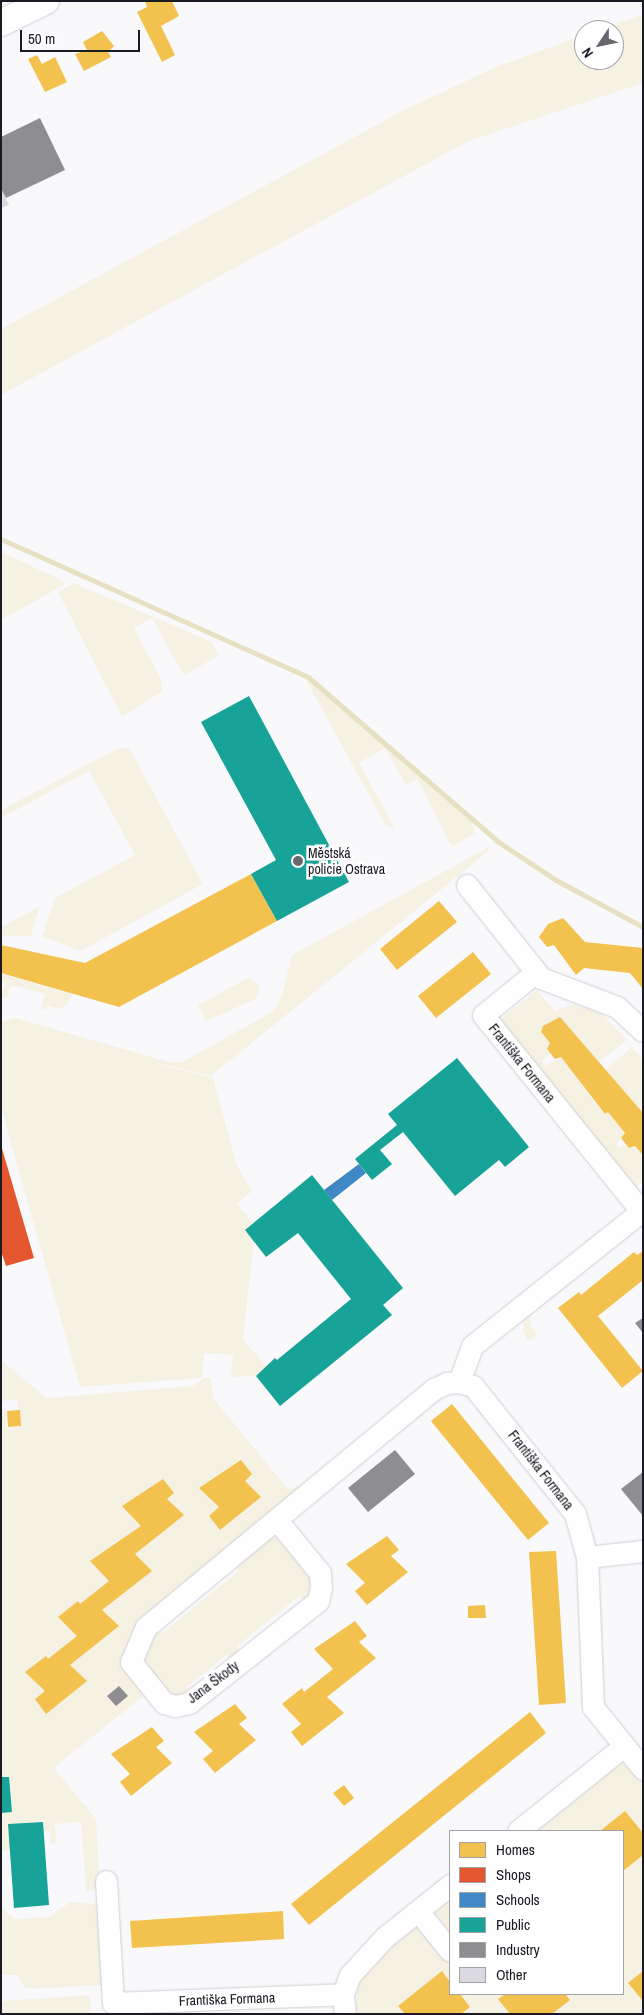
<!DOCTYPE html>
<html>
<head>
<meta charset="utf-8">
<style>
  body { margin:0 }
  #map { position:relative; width:644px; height:2015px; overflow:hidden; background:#f9f9fc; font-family:"Archivo Narrow",sans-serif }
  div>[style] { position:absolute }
  .green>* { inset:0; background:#f6f2e3 }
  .homes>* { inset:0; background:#f2c14e }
  .shops>* { inset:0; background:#e4572e }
  .schools>* { inset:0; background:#3f88c5 }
  .public>* { inset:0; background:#17a398 }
  .industry>* { inset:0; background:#8d8d92 }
  .stream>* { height:5px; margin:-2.5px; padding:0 2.5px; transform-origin:2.5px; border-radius:2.5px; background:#e8e0c2 }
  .building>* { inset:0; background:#dadae0 }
  .roads { filter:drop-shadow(0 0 1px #cecfd5) drop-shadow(0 0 1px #cecfd5) }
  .minor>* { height:21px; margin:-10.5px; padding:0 10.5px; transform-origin:10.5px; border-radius:10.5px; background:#fefeff }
  .major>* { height:26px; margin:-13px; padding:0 13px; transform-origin:13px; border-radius:13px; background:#fefeff }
  .dots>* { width:14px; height:14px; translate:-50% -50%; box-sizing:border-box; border:2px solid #fff; border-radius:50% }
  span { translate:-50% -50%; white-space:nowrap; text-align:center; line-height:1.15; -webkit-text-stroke:5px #fff; paint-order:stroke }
  .poi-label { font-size:14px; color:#191a22 }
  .left { translate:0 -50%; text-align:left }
  .street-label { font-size:14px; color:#191a22 }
  .frame { position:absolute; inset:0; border:2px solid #191a22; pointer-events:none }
  .legend { position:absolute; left:449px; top:1830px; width:175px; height:165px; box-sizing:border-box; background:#fff; border:1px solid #a3a3a7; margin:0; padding:6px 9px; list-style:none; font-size:15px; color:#191a22 }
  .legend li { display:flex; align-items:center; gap:10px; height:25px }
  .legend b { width:25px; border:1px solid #a3a3a7 }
  .north { position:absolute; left:574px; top:20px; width:50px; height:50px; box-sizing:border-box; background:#fff; border:1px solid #a3a3a7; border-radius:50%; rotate:236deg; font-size:14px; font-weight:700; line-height:20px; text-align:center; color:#191a22 }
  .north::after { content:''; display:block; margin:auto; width:18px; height:22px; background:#67686e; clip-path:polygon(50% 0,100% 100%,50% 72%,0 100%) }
  .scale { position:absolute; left:20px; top:30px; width:120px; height:22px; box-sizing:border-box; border:2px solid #191a22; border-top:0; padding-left:6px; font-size:15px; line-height:18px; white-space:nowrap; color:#191a22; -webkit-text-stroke:4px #fff; paint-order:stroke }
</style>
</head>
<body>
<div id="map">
  <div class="green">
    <div style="clip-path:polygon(643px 14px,643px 83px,469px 141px,1px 395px,1px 329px,406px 109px,498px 66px,584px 35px,584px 60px,614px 60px,614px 30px,598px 30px)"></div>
    <div style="clip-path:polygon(1px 552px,55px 577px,66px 584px,1px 620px)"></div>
    <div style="clip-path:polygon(74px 583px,212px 642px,219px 655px,186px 675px,181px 671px,152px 618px,134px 628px,160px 677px,163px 691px,122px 717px,58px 592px)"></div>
    <div style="clip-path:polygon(305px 678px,471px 820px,475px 833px,452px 847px,417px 779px,406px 785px,385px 748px,359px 763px,395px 829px,386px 826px)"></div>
    <div style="clip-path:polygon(119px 748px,130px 749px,203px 884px,81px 951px,42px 937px,55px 898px,135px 855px,89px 771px,1px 818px,1px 810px)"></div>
    <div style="clip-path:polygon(487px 848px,490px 850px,211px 1076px,136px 1058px,213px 1078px,237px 1166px,252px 1191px,237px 1204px,253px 1223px,245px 1230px,254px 1241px,243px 1339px,267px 1367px,256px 1376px,231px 1377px,233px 1355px,204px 1353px,202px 1378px,80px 1387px,1px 1108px,1px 1022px,15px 1018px,169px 1062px,182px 1062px,274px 1011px,281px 998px,292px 955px)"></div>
    <div style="clip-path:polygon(39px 907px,31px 936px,1px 936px,1px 927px)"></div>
    <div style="clip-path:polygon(1px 974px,73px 994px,66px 1006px,58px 1009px,48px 1006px,47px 1010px,41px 1008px,45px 994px,11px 985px,7px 998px,1px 997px,5px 983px,1px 982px)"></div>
    <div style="clip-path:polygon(250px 977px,260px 986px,256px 999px,206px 1021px,198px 1005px)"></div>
    <div style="clip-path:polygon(537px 990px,555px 1011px,575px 1004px,602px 1014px,627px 1040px,599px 1062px,560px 1018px,546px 1024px,541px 1033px,550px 1043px,547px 1049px,550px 1054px,542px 1061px,545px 1066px,561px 1057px,601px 1110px,605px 1114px,608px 1112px,625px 1133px,616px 1144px,619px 1149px,625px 1144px,629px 1149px,636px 1147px,643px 1155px,643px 1182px,633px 1189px,498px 1021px)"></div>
    <div style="clip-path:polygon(632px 1047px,643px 1060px,643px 1114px,605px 1070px)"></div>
    <div style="clip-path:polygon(643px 1218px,643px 1230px,640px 1227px,530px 1315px,531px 1326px,537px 1334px,528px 1341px,523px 1332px,524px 1317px)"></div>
    <div style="clip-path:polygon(1px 1360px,47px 1398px,193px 1386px,204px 1378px,211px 1378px,213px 1398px,288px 1489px,299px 1486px,302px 1490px,141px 1621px,142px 1697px,54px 1768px,96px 1819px,100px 1890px,86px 1891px,81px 1822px,55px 1824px,56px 1843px,51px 1844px,50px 1831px,44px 1830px,43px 1822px,8px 1824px,10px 1850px,1px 1851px,1px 1813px,12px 1812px,9px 1778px,1px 1778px,1px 1409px,6px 1409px,6px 1428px,20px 1427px,17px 1400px,1px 1401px)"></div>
    <div style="clip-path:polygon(269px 1537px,281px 1538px,315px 1578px,307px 1604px,299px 1596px,237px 1647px,243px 1656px,234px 1663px,227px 1655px,187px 1687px,193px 1696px,175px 1700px,138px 1659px,154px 1626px,161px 1634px,238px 1571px,232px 1563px)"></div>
    <div style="clip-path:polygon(620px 1763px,627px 1765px,643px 1782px,643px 2014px,355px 2014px,358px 1983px,368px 1965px,450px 1894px,450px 1994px,623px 1994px,623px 1831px,528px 1831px,613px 1764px)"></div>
    <div style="clip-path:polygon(1px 1891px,3px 1909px,14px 1919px,49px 1917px,70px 1902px,96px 1904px,105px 1985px,33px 1989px,24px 1987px,16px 1975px,1px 1975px)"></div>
    <div style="clip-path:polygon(90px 1995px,91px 2014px,1px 2014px,1px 2001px)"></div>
  </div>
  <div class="homes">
    <div style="clip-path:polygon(145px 1px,172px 1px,179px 16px,161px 26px,175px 55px,162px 62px,137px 12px,147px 7px)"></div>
    <div style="clip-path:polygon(102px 31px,114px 46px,108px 52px,111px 57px,84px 71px,75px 54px,87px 50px,83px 42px)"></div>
    <div style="clip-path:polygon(37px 55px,42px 64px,55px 57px,67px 82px,45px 92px,28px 59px)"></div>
    <div style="clip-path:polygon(251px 874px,277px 921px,119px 1007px,1px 973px,1px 945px,85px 963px)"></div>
    <div style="clip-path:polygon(439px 901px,457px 922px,397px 970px,380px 949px)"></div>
    <div style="clip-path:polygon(563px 918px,585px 942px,643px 948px,643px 989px,630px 973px,584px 968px,576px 975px,554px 945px,547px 947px,539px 937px,548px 924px)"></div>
    <div style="clip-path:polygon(473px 952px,491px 974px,436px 1018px,418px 996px)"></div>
    <div style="clip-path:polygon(560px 1017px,643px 1113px,643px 1155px,635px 1146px,629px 1148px,621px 1138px,625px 1133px,608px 1112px,605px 1114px,561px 1057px,555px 1059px,547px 1049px,550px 1043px,541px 1032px,543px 1026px)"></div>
    <div style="clip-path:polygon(643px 1251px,643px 1280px,598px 1316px,643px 1371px,622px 1388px,558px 1308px,579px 1292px,581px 1295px,634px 1252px,637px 1255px)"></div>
    <div style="clip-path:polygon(452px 1404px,549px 1523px,528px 1540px,431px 1421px)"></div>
    <div style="clip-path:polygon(20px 1410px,21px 1426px,8px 1427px,7px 1411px)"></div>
    <div style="clip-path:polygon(241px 1460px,252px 1474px,245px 1481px,261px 1497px,220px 1530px,209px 1516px,219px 1507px,199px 1488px)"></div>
    <div style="clip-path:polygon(163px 1479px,174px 1493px,167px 1499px,184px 1515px,135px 1554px,152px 1571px,102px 1610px,119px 1626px,70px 1665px,87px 1681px,46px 1714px,35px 1699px,45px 1691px,25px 1672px,46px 1656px,48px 1659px,77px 1636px,58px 1617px,78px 1601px,80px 1604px,109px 1581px,90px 1561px,141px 1526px,122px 1506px)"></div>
    <div style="clip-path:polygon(387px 1536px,399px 1550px,391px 1556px,408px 1572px,367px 1605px,355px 1591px,365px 1583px,346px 1564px)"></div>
    <div style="clip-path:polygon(556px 1551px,566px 1703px,539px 1705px,529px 1552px)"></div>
    <div style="clip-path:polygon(485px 1605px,486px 1618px,468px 1618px,468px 1606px)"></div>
    <div style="clip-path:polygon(355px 1621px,367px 1636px,359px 1642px,376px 1658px,327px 1697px,344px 1713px,302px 1746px,291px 1732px,301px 1724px,282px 1704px,302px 1688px,304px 1692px,333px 1669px,314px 1649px)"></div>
    <div style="clip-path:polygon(235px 1704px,247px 1718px,239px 1724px,256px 1740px,215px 1773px,203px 1759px,213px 1751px,194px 1732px)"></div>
    <div style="clip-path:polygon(530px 1712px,546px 1733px,309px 1925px,291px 1904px)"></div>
    <div style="clip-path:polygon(152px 1727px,164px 1741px,156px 1747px,172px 1763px,131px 1796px,120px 1782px,130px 1774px,111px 1754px)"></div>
    <div style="clip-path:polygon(344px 1785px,354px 1798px,344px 1806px,333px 1793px)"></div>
    <div style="clip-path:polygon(625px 1811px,643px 1833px,643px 1855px,623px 1871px,623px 1831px,600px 1831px)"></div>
    <div style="clip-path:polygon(283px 1911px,284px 1939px,132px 1948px,130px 1921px)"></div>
    <div style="clip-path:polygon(442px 1971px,450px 1982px,450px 1994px,460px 1994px,470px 2007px,461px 2014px,405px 2014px,398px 2006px)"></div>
    <div style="clip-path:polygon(643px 1971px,643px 2001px,628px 1983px)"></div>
    <div style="clip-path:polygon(505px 1994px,565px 1994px,570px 2000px,552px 2014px,510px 2014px,498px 1999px)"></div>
  </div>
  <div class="shops">
    <div style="clip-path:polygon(1px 1145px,34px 1258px,6px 1266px,1px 1251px)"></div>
  </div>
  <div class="schools">
    <div style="clip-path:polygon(359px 1164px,366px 1173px,332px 1200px,324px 1190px)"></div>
  </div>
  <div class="public">
    <div style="clip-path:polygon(249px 696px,349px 882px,277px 921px,251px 874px,276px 860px,201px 722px)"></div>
    <div style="clip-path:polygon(457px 1058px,529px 1147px,505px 1167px,499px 1160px,455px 1196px,403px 1132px,380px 1150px,392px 1164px,372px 1180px,355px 1159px,397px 1125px,388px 1114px)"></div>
    <div style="clip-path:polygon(312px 1175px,403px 1288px,383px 1305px,392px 1315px,280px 1406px,256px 1376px,275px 1358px,277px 1360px,351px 1299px,298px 1233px,266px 1257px,245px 1230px)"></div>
    <div style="clip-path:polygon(1px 1777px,9px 1777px,12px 1812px,1px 1813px)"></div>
    <div style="clip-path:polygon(43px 1822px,49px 1905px,14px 1908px,8px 1824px)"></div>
  </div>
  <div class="industry">
    <div style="clip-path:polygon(40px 118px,65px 170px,6px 198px,1px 189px,1px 137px)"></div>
    <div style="clip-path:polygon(643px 1318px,643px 1333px,635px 1323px)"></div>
    <div style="clip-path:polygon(395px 1450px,415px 1474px,368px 1512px,348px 1488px)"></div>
    <div style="clip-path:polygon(643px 1472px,643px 1516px,621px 1489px)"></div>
    <div style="clip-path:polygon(119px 1686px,128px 1696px,116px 1706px,107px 1696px)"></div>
  </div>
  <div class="stream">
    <div style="left:1px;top:539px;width:337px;rotate:24.2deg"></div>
    <div style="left:308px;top:677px;width:250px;rotate:40.9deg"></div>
    <div style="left:497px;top:841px;width:71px;rotate:33.5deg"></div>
    <div style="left:556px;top:880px;width:99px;rotate:28.4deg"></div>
  </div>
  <div class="building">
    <div style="clip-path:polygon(1px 189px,9px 205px,1px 208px)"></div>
  </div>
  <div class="roads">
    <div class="minor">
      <div style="left:467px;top:885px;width:119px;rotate:51.5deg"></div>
      <div style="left:541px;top:978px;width:81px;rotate:20.9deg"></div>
      <div style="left:617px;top:1007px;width:35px;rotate:43deg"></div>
      <div style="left:536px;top:972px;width:68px;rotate:140.9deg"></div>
      <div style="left:483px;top:1015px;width:252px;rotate:51.1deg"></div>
      <div style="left:459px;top:1382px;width:38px;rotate:-70deg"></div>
      <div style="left:472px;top:1346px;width:218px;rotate:-38.5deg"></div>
      <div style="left:277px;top:1520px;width:68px;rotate:50.9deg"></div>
      <div style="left:320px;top:1573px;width:14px;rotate:86deg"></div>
      <div style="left:321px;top:1587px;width:14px;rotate:102deg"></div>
      <div style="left:318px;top:1601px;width:164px;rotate:141.7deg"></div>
      <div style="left:189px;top:1703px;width:14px;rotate:168deg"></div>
      <div style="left:175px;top:1706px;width:11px;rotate:-165deg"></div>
      <div style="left:164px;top:1703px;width:53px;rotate:-128.8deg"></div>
      <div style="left:131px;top:1662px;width:38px;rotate:-67deg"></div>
      <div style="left:146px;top:1627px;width:374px;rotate:-39.6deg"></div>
      <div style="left:434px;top:1389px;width:14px;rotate:-25deg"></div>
      <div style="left:447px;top:1383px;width:12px;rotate:-5deg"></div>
      <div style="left:459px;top:1382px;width:15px;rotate:16deg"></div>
      <div style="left:473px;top:1386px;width:164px;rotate:51.4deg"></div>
      <div style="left:575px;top:1514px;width:45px;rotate:74.4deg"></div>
      <div style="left:587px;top:1557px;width:150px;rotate:87.7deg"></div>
      <div style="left:593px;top:1707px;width:80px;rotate:51.1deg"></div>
      <div style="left:587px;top:1557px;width:56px;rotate:-6.1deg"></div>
      <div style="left:518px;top:1831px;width:136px;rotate:-38.7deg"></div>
      <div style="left:106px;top:1881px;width:122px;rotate:86.7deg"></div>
      <div style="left:113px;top:2003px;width:230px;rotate:-2.2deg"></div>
      <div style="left:418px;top:1911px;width:51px;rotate:51.3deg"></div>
      <div style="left:345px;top:2014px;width:20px;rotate:-96deg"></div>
      <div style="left:343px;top:1994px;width:20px;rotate:-70deg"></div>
      <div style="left:350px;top:1975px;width:52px;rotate:-47.4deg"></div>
      <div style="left:385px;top:1937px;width:83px;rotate:-38.7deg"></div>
    </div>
    <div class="major">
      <div style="left:1px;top:23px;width:50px;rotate:-26.1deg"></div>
    </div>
  </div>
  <div class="dots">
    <div style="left:298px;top:861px;background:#67686e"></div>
  </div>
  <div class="poi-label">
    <span class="left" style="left:308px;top:861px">Městská<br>policie Ostrava</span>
  </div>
  <div class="street-label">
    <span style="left:522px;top:1063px;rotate:51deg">Františka Formana</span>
    <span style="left:541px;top:1470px;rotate:52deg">Františka Formana</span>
    <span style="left:213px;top:1682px;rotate:-37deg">Jana Škody</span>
    <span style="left:227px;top:1999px;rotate:-2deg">Františka Formana</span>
  </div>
  <div class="frame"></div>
  <ul class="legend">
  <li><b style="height:14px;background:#f2c14e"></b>Homes</li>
  <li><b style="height:14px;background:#e4572e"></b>Shops</li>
  <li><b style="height:14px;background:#3f88c5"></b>Schools</li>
  <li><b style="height:14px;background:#17a398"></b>Public</li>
  <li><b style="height:14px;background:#8d8d92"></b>Industry</li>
  <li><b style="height:14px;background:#dadae0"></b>Other</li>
  </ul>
  <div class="north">N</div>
  <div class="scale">50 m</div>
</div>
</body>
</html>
